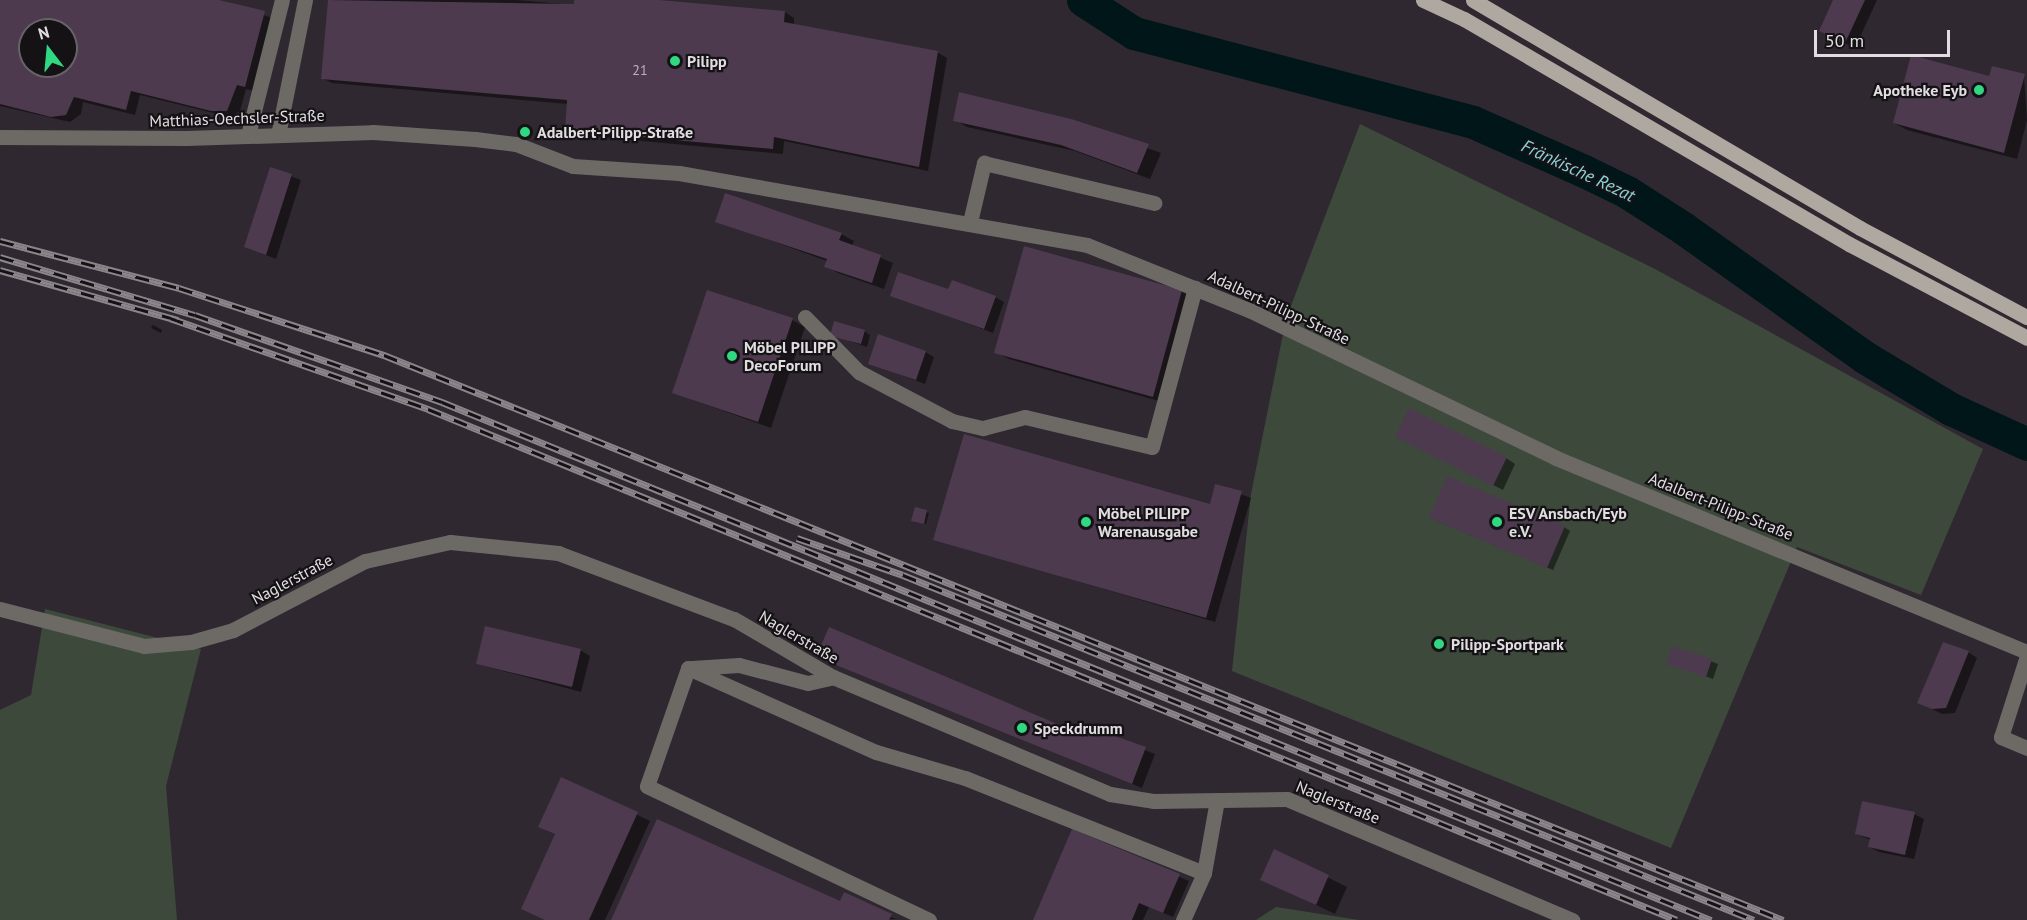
<!DOCTYPE html>
<html>
<head>
<meta charset="utf-8">
<style>
  body { margin:0 }
  #map { position:relative; width:2027px; height:920px; overflow:hidden; background:#2f2830; font-family:"PT Sans",sans-serif }
  div>[style] { position:absolute }
  .green>* { inset:0; background:#3d4a3b }
  .shadow>* { inset:0; background:#0007 }
  .river>* { height:33px; margin:-16.5px; padding:0 16.5px; transform-origin:16.5px; border-radius:16.5px; background:#001618 }
  .building>* { inset:0; background:#4d3a4f }
  .minor>* { height:15px; margin:-7.5px; padding:0 7.5px; transform-origin:7.5px; border-radius:7.5px; background:#6d6a66 }
  .major>* { height:15px; margin:-7.5px; padding:0 7.5px; transform-origin:7.5px; border-radius:7.5px; background:#aea8a0 }
  .rail>* { height:7px; margin-top:-3.5px; transform-origin:0; background:repeating-linear-gradient(90deg,#151216 0 14px,#8c868c 0 28px); box-sizing:border-box; border-block:2px solid #8c868c }
  .dots>* { width:16px; height:16px; translate:-50% -50%; box-sizing:border-box; border:3px solid #151216; border-radius:50% }
  span { translate:-50% -50%; white-space:nowrap; text-align:center; line-height:1.15; -webkit-text-stroke:4.5px #151216; paint-order:stroke }
  .number-label { font-size:14px; color:#bcb4bc }
  .number-label span { -webkit-text-stroke-width:0 }
  .poi-label { font-size:16px; color:#e1dde1; font-weight:700 }
  .left { translate:0 -50%; text-align:left }
  .right { translate:-100% -50%; text-align:right }
  .street-label { font-size:16px; color:#e1dde1 }
  .water-label { font-size:18px; color:#88d2d7; font-style:italic }
  .north { position:absolute; left:18px; top:18px; width:60px; height:60px; box-sizing:border-box; background:#151216; border:2px solid #676367; border-radius:50%; rotate:344deg; font-size:16px; font-weight:700; line-height:24px; text-align:center; color:#e1dde1 }
  .north::after { content:''; display:block; margin:auto; width:21px; height:27px; background:#31d882; clip-path:polygon(50% 0,100% 100%,50% 72%,0 100%) }
  .scale { position:absolute; left:1814px; top:30px; width:136px; height:27px; box-sizing:border-box; border:3px solid #e1dde1; border-top:0; padding-left:8px; font-size:18px; line-height:21px; white-space:nowrap; color:#e1dde1; -webkit-text-stroke:4px #151216; paint-order:stroke }
</style>
</head>
<body>
<div id="map">
  <div class="green">
    <div style="clip-path:polygon(1360px 124px,1655px 269px,1983px 449px,1921px 595px,1797px 547px,1671px 848px,1232px 671px,1251px 494px,1286px 319px)"></div>
    <div style="clip-path:polygon(45px 609px,201px 649px,166px 786px,177px 920px,0 920px,0 710px,31px 695px)"></div>
    <div style="clip-path:polygon(1276px 907px,1359px 920px,1256px 920px)"></div>
  </div>
  <div class="shadow">
    <div style="clip-path:polygon(evenodd,0 0,213px 0,273px 18px,255px 91px,246px 89px,240px 111px,230px 117px,140px 95px,135px 115px,83px 102px,81px 114px,70px 122px,0 106px,0 0,30px 30px,66px 30px,66px 66px,30px 66px,30px 30px)"></div>
    <div style="clip-path:polygon(330px 0,516px 0,575px 5px,576px 0,641px 0,785px 12px,794px 18px,794px 26px,937px 52px,947px 58px,928px 171px,784px 141px,783px 154px,576px 135px,567px 129px,568px 104px,332px 83px,322px 78px)"></div>
    <div style="clip-path:polygon(1834px 0,1877px 0,1855px 48px,1820px 31px)"></div>
    <div style="clip-path:polygon(2024px 76px,2027px 120px,2017px 159px,1907px 130px,1894px 123px,1990px 78px)"></div>
    <div style="clip-path:polygon(955px 120px,1071px 121px,1161px 153px,1150px 179px,1075px 151px,967px 127px)"></div>
    <div style="clip-path:polygon(271px 169px,301px 180px,276px 259px,246px 247px)"></div>
    <div style="clip-path:polygon(717px 221px,841px 234px,854px 241px,852px 246px,893px 263px,884px 289px,838px 273px,826px 266px,827px 261px)"></div>
    <div style="clip-path:polygon(1025px 248px,1182px 292px,1194px 299px,1166px 403px,1009px 359px,996px 352px)"></div>
    <div style="clip-path:polygon(949px 291px,995px 297px,1004px 302px,993px 333px,892px 295px)"></div>
    <div style="clip-path:polygon(792px 320px,805px 327px,771px 428px,674px 393px)"></div>
    <div style="clip-path:polygon(153px 325px,162px 330px,161px 333px,151px 328px)"></div>
    <div style="clip-path:polygon(864px 331px,870px 335px,867px 347px,832px 335px)"></div>
    <div style="clip-path:polygon(925px 352px,934px 357px,925px 384px,870px 363px)"></div>
    <div style="clip-path:polygon(1406px 441px,1506px 458px,1515px 464px,1503px 490px)"></div>
    <div style="clip-path:polygon(1216px 485px,1251px 498px,1215px 622px,935px 539px,1211px 506px)"></div>
    <div style="clip-path:polygon(916px 509px,929px 513px,926px 524px,915px 522px)"></div>
    <div style="clip-path:polygon(1437px 521px,1564px 527px,1570px 531px,1553px 570px)"></div>
    <div style="clip-path:polygon(1673px 647px,1718px 664px,1713px 679px,1668px 663px)"></div>
    <div style="clip-path:polygon(580px 650px,590px 656px,581px 692px,477px 664px)"></div>
    <div style="clip-path:polygon(1968px 652px,1977px 658px,1955px 713px,1942px 714px,1918px 702px)"></div>
    <div style="clip-path:polygon(818px 656px,1089px 738px,1093px 730px,1155px 754px,1142px 788px)"></div>
    <div style="clip-path:polygon(562px 779px,650px 821px,605px 920px,545px 920px,556px 835px,540px 826px)"></div>
    <div style="clip-path:polygon(1914px 814px,1924px 819px,1914px 859px,1879px 852px,1870px 847px,1871px 840px,1856px 834px)"></div>
    <div style="clip-path:polygon(1073px 831px,1189px 881px,1173px 917px,1149px 907px,1143px 920px,1034px 920px)"></div>
    <div style="clip-path:polygon(1275px 851px,1347px 887px,1335px 914px,1262px 879px)"></div>
    <div style="clip-path:polygon(839px 903px,897px 919px,613px 920px)"></div>
  </div>
  <div class="river">
    <div style="left:1083px;top:0;width:61px;rotate:32.9deg"></div>
    <div style="left:1134px;top:33px;width:350px;rotate:14.7deg"></div>
    <div style="left:1473px;top:122px;width:121px;rotate:23.8deg"></div>
    <div style="left:1584px;top:171px;width:48px;rotate:26deg"></div>
    <div style="left:1627px;top:192px;width:67px;rotate:32.7deg"></div>
    <div style="left:1683px;top:228px;width:224px;rotate:35.4deg"></div>
    <div style="left:1866px;top:358px;width:99px;rotate:31deg"></div>
    <div style="left:1951px;top:409px;width:84px;rotate:24.7deg"></div>
  </div>
  <div class="building">
    <div style="clip-path:polygon(evenodd,0 0,219px 0,265px 11px,245px 87px,237px 85px,227px 111px,211px 111px,131px 91px,126px 110px,74px 97px,66px 115px,51px 117px,0 104px,0 0,30px 30px,66px 30px,66px 66px,30px 66px,30px 30px)"></div>
    <div style="clip-path:polygon(328px 0,574px 4px,574px 0,659px 0,785px 11px,784px 22px,938px 51px,919px 167px,774px 137px,773px 149px,565px 130px,567px 100px,321px 79px)"></div>
    <div style="clip-path:polygon(1833px 0,1865px 0,1845px 43px,1819px 31px)"></div>
    <div style="clip-path:polygon(1911px 55px,1989px 76px,1992px 66px,2025px 74px,2004px 153px,1893px 123px)"></div>
    <div style="clip-path:polygon(959px 92px,1071px 119px,1149px 144px,1137px 173px,1061px 145px,953px 121px)"></div>
    <div style="clip-path:polygon(270px 167px,292px 174px,266px 255px,244px 247px)"></div>
    <div style="clip-path:polygon(725px 193px,842px 233px,839px 240px,881px 255px,872px 283px,824px 267px,827px 259px,715px 222px)"></div>
    <div style="clip-path:polygon(1024px 246px,1182px 290px,1153px 397px,994px 353px)"></div>
    <div style="clip-path:polygon(898px 272px,948px 289px,952px 280px,996px 296px,984px 329px,890px 296px)"></div>
    <div style="clip-path:polygon(707px 290px,793px 318px,758px 422px,672px 393px)"></div>
    <div style="clip-path:polygon(834px 321px,865px 330px,861px 344px,830px 336px)"></div>
    <div style="clip-path:polygon(878px 334px,926px 351px,916px 380px,868px 364px)"></div>
    <div style="clip-path:polygon(1409px 408px,1507px 457px,1493px 486px,1395px 437px)"></div>
    <div style="clip-path:polygon(964px 434px,1210px 504px,1215px 484px,1242px 491px,1206px 618px,933px 540px)"></div>
    <div style="clip-path:polygon(1447px 476px,1565px 526px,1547px 568px,1429px 518px)"></div>
    <div style="clip-path:polygon(915px 507px,927px 510px,924px 524px,911px 521px)"></div>
    <div style="clip-path:polygon(485px 626px,581px 649px,572px 687px,476px 664px)"></div>
    <div style="clip-path:polygon(829px 627px,1088px 737px,1092px 728px,1146px 747px,1132px 784px,816px 657px)"></div>
    <div style="clip-path:polygon(1943px 642px,1969px 651px,1946px 708px,1932px 709px,1917px 703px)"></div>
    <div style="clip-path:polygon(1672px 646px,1712px 659px,1706px 677px,1666px 664px)"></div>
    <div style="clip-path:polygon(561px 777px,638px 812px,589px 920px,545px 920px,521px 909px,555px 834px,538px 827px)"></div>
    <div style="clip-path:polygon(1862px 801px,1915px 812px,1905px 855px,1868px 847px,1870px 838px,1855px 834px)"></div>
    <div style="clip-path:polygon(657px 819px,840px 901px,844px 892px,892px 914px,889px 920px,611px 920px)"></div>
    <div style="clip-path:polygon(1072px 829px,1180px 874px,1163px 913px,1139px 903px,1132px 920px,1033px 920px)"></div>
    <div style="clip-path:polygon(1274px 849px,1329px 875px,1316px 905px,1260px 880px)"></div>
  </div>
  <div class="minor">
    <div style="left:248px;top:135px;width:139px;rotate:-75.9deg"></div>
    <div style="left:278px;top:135px;width:138px;rotate:-78.7deg"></div>
    <div style="left:0;top:137px;width:186px;rotate:0.3deg"></div>
    <div style="left:186px;top:138px;width:187px;rotate:-1.8deg"></div>
    <div style="left:373px;top:132px;width:102px;rotate:3.9deg"></div>
    <div style="left:475px;top:139px;width:41px;rotate:7deg"></div>
    <div style="left:516px;top:144px;width:61px;rotate:21.1deg"></div>
    <div style="left:573px;top:166px;width:106px;rotate:3.8deg"></div>
    <div style="left:679px;top:173px;width:414px;rotate:10deg"></div>
    <div style="left:1087px;top:245px;width:175px;rotate:21.9deg"></div>
    <div style="left:1249px;top:310px;width:341px;rotate:25.7deg"></div>
    <div style="left:1556px;top:458px;width:509px;rotate:22.39deg"></div>
    <div style="left:970px;top:222px;width:61px;rotate:-76.7deg"></div>
    <div style="left:984px;top:163px;width:175px;rotate:13.2deg"></div>
    <div style="left:805px;top:317px;width:77px;rotate:45.5deg"></div>
    <div style="left:859px;top:372px;width:105px;rotate:27.8deg"></div>
    <div style="left:952px;top:421px;width:32px;rotate:13deg"></div>
    <div style="left:983px;top:428px;width:43px;rotate:-14.7deg"></div>
    <div style="left:1025px;top:417px;width:130px;rotate:13.3deg"></div>
    <div style="left:1152px;top:447px;width:165px;rotate:-74.9deg"></div>
    <div style="left:0;top:609px;width:149px;rotate:14.4deg"></div>
    <div style="left:144px;top:646px;width:47px;rotate:-4.9deg"></div>
    <div style="left:191px;top:642px;width:44px;rotate:-15.9deg"></div>
    <div style="left:233px;top:630px;width:149px;rotate:-27.6deg"></div>
    <div style="left:365px;top:561px;width:87px;rotate:-12.6deg"></div>
    <div style="left:450px;top:542px;width:109px;rotate:5.8deg"></div>
    <div style="left:558px;top:553px;width:188px;rotate:20.6deg"></div>
    <div style="left:734px;top:619px;width:115px;rotate:30.4deg"></div>
    <div style="left:833px;top:677px;width:301px;rotate:22.9deg"></div>
    <div style="left:1110px;top:794px;width:45px;rotate:9deg"></div>
    <div style="left:1154px;top:801px;width:133px;rotate:-0.9deg"></div>
    <div style="left:1287px;top:799px;width:310px;rotate:23deg"></div>
    <div style="left:2027px;top:656px;width:85px;rotate:107.8deg"></div>
    <div style="left:2001px;top:737px;width:28px;rotate:23deg"></div>
    <div style="left:692px;top:668px;width:47px;rotate:-3.7deg"></div>
    <div style="left:739px;top:665px;width:71px;rotate:14.6deg"></div>
    <div style="left:808px;top:683px;width:26px;rotate:-13deg"></div>
    <div style="left:929px;top:920px;width:312px;rotate:-154.6deg"></div>
    <div style="left:647px;top:786px;width:125px;rotate:-70.8deg"></div>
    <div style="left:688px;top:668px;width:206px;rotate:24.1deg"></div>
    <div style="left:876px;top:752px;width:93px;rotate:16.3deg"></div>
    <div style="left:965px;top:778px;width:257px;rotate:21.7deg"></div>
    <div style="left:1183px;top:920px;width:51px;rotate:-65.9deg"></div>
    <div style="left:1204px;top:873px;width:74px;rotate:-79.9deg"></div>
  </div>
  <div class="major">
    <div style="left:1423px;top:0;width:45px;rotate:24.9deg"></div>
    <div style="left:1464px;top:19px;width:446px;rotate:30.3deg"></div>
    <div style="left:1849px;top:244px;width:201px;rotate:27.8deg"></div>
    <div style="left:1473px;top:0;width:449px;rotate:30.5deg"></div>
    <div style="left:1860px;top:228px;width:189px;rotate:28.1deg"></div>
  </div>
  <div class="rail">
    <div style="left:0;top:241px;width:185px;rotate:14.7deg"></div>
    <div style="left:179px;top:288px;width:216px;rotate:18.1deg"></div>
    <div style="left:384px;top:355px;width:1509px;rotate:21.99deg"></div>
    <div style="left:0;top:257px;width:203px;rotate:16.6deg"></div>
    <div style="left:195px;top:315px;width:262px;rotate:19.4deg"></div>
    <div style="left:442px;top:402px;width:1371px;rotate:22.21deg"></div>
    <div style="left:0;top:270px;width:185px;rotate:15.7deg"></div>
    <div style="left:170px;top:318px;width:274px;rotate:19.4deg"></div>
    <div style="left:428px;top:409px;width:1349px;rotate:22.25deg"></div>
    <div style="left:797px;top:538px;width:112px;rotate:19.2deg"></div>
    <div style="left:903px;top:575px;width:918px;rotate:22.07deg"></div>
  </div>
  <div class="dots">
    <div style="left:675px;top:61px;background:#31d882"></div>
    <div style="left:1979px;top:90px;background:#31d882"></div>
    <div style="left:525px;top:132px;background:#31d882"></div>
    <div style="left:732px;top:356px;background:#31d882"></div>
    <div style="left:1086px;top:522px;background:#31d882"></div>
    <div style="left:1497px;top:522px;background:#31d882"></div>
    <div style="left:1439px;top:644px;background:#31d882"></div>
    <div style="left:1022px;top:728px;background:#31d882"></div>
  </div>
  <div class="number-label">
    <span style="left:640px;top:70px">21</span>
  </div>
  <div class="poi-label">
    <span class="left" style="left:687px;top:61px">Pilipp</span>
    <span class="right" style="left:1967px;top:90px">Apotheke Eyb</span>
    <span class="left" style="left:537px;top:132px">Adalbert-Pilipp-Straße</span>
    <span class="left" style="left:744px;top:356px">Möbel PILIPP<br>DecoForum</span>
    <span class="left" style="left:1098px;top:522px">Möbel PILIPP<br>Warenausgabe</span>
    <span class="left" style="left:1509px;top:522px">ESV Ansbach/Eyb<br>e.V.</span>
    <span class="left" style="left:1451px;top:644px">Pilipp-Sportpark</span>
    <span class="left" style="left:1034px;top:728px">Speckdrumm</span>
  </div>
  <div class="street-label">
    <span style="left:237px;top:118px;rotate:-2deg">Matthias-Oechsler-Straße</span>
    <span style="left:1279px;top:307px;rotate:25deg">Adalbert-Pilipp-Straße</span>
    <span style="left:1721px;top:506px;rotate:22deg">Adalbert-Pilipp-Straße</span>
    <span style="left:292px;top:579px;rotate:-28deg">Naglerstraße</span>
    <span style="left:799px;top:637px;rotate:30deg">Naglerstraße</span>
    <span style="left:1338px;top:802px;rotate:22deg">Naglerstraße</span>
  </div>
  <div class="water-label">
    <span style="left:1578px;top:171px;rotate:25deg">Fränkische Rezat</span>
  </div>
  <div class="north">N</div>
  <div class="scale">50 m</div>
</div>
</body>
</html>
